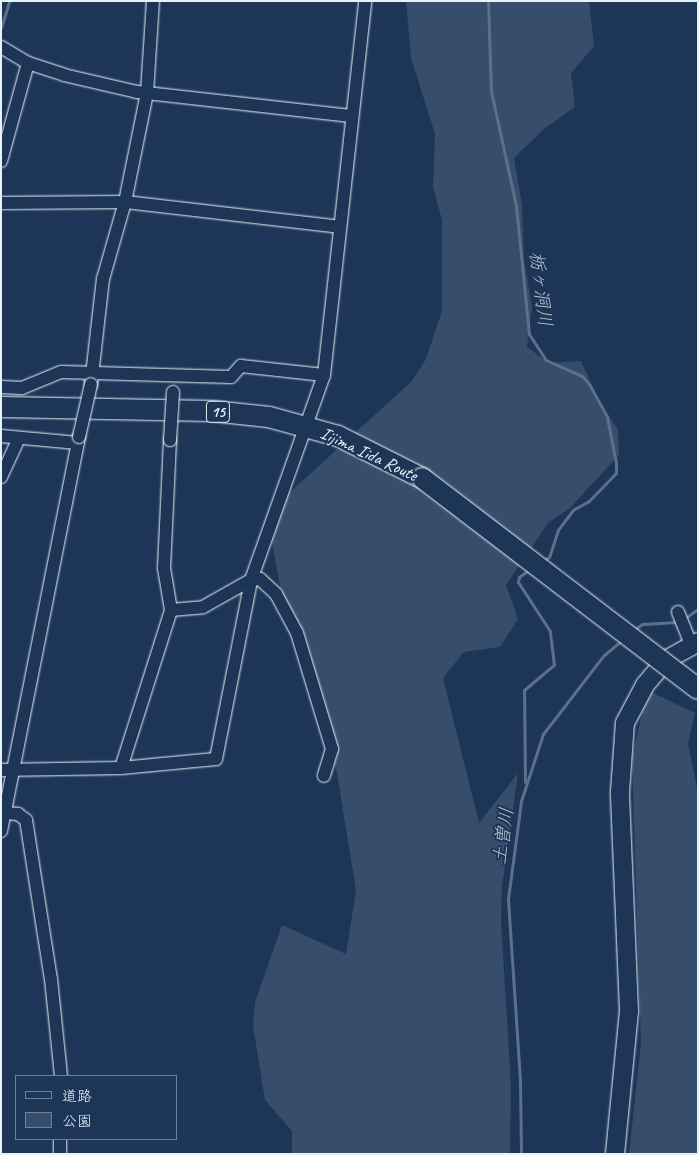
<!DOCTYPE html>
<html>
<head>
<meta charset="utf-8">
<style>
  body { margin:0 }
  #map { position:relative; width:699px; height:1155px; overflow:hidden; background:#1d3557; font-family:Caveat,"Klee One",sans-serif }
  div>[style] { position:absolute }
  .green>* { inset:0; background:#374d6c }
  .stream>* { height:3px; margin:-1.5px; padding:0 1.5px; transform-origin:1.5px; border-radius:1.5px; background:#5d7089 }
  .roads { filter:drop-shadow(0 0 1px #e8f1f8) drop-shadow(0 0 1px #e8f1f8) }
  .street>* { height:12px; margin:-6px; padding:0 6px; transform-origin:6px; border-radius:6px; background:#1d3557 }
  .secondary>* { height:18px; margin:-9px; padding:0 9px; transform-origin:9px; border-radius:9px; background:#1d3557 }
  .primary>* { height:20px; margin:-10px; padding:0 10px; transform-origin:10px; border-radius:10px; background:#1d3557 }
  .bridges { filter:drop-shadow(0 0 1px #e8f1f8) drop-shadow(0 0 1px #e8f1f8) }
  .street-bridge>* { height:12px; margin:-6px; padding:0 6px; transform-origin:6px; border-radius:6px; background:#1d3557 }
  .primary-bridge>* { height:20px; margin:-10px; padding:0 10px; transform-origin:10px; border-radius:10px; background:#1d3557 }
  span { translate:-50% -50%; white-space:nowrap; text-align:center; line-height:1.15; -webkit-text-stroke:4px #1d3557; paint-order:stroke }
  .shield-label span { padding:1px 4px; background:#1d3557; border:1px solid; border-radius:4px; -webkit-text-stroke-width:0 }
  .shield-label { font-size:16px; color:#e8f1f8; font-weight:700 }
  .street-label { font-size:18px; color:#e8f1f8 }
  .water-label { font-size:19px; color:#b7c4d1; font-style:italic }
  .frame { position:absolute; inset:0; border:2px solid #e8f1f8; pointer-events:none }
  .legend { position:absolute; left:15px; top:1075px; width:162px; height:65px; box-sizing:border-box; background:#1d3557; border:1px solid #6e8097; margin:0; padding:6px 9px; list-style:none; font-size:15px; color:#e8f1f8 }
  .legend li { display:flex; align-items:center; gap:10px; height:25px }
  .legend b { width:25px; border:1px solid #6e8097 }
</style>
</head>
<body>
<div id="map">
  <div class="green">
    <div style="clip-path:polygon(406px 1px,589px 1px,594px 46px,571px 73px,575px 107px,545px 128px,514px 158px,522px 205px,524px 259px,532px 307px,527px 347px,549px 363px,581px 361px,598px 399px,618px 430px,619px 455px,570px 508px,548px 523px,506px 585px,518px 619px,500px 647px,464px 652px,443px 678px,479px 823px,518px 773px,502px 887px,501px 921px,511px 1085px,510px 1154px,292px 1154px,292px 1131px,265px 1100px,253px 1026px,255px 1002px,282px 925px,346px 954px,356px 891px,337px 773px,284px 607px,271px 538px,276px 505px,412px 381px,426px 359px,442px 311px,442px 220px,433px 187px,435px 134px,411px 58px)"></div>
    <div style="clip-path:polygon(647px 690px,695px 713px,688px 743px,698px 793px,698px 1154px,629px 1154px,641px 1043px,632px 758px)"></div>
  </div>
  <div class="stream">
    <div style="left:488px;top:1px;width:90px;rotate:88.1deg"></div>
    <div style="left:491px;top:91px;width:118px;rotate:77.7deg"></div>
    <div style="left:516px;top:206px;width:129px;rotate:84.2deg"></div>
    <div style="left:529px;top:334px;width:31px;rotate:57deg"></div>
    <div style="left:546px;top:360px;width:39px;rotate:24deg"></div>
    <div style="left:582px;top:376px;width:11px;rotate:49deg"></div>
    <div style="left:589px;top:384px;width:38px;rotate:61deg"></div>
    <div style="left:607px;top:417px;width:47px;rotate:78.9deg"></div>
    <div style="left:616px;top:463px;width:10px;rotate:90deg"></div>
    <div style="left:616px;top:473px;width:39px;rotate:134deg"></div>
    <div style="left:589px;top:501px;width:18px;rotate:151deg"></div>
    <div style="left:573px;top:510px;width:25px;rotate:127deg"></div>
    <div style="left:558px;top:530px;width:28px;rotate:108deg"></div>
    <div style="left:549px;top:557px;width:9px;rotate:144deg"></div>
    <div style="left:1px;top:28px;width:28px;rotate:-73deg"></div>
    <div style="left:684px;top:619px;width:17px;rotate:-36deg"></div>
    <div style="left:633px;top:631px;width:11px;rotate:-38deg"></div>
    <div style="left:642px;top:624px;width:36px;rotate:-3deg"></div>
    <div style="left:525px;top:782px;width:92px;rotate:-90.6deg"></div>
    <div style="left:524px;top:690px;width:39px;rotate:-40deg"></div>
    <div style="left:554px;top:665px;width:34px;rotate:-97deg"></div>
    <div style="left:550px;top:631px;width:59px;rotate:-123.1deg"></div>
    <div style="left:518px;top:582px;width:5px;rotate:-79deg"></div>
    <div style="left:519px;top:577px;width:14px;rotate:-36deg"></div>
    <div style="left:521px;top:1154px;width:74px;rotate:-90.8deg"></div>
    <div style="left:520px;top:1080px;width:181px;rotate:-93.8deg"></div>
    <div style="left:508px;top:899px;width:99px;rotate:-82.4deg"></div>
    <div style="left:521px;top:801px;width:71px;rotate:-71.8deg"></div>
    <div style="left:543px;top:734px;width:98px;rotate:-52.4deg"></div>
    <div style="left:603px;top:656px;width:25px;rotate:-40deg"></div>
  </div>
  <div class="roads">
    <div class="street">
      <div style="left:1px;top:47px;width:31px;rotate:31deg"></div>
      <div style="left:28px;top:63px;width:38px;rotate:18deg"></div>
      <div style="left:64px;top:75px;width:75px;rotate:13.1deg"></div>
      <div style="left:137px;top:92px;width:216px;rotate:6.4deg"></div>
      <div style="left:1px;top:161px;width:102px;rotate:-74.6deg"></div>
      <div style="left:1px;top:203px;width:124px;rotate:-0.5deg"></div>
      <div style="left:125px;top:202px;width:216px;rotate:6.6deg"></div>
      <div style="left:91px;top:384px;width:106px;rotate:-83.5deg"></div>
      <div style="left:103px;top:279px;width:80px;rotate:-74.1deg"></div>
      <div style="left:125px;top:202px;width:111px;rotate:-78.6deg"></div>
      <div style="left:147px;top:93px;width:92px;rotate:-86.3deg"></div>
      <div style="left:1px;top:387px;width:21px;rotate:3deg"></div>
      <div style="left:22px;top:388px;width:42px;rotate:-22.3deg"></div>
      <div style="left:61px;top:372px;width:170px;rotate:1.7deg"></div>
      <div style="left:231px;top:377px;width:15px;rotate:-48deg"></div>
      <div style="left:241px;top:366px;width:83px;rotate:6.2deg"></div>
      <div style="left:1px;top:436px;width:77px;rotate:5.2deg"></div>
      <div style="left:1px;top:477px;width:43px;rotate:-65.2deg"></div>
      <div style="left:171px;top:610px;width:32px;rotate:-5deg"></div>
      <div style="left:203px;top:607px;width:55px;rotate:-29.4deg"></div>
      <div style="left:251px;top:580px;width:9px;rotate:-6deg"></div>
      <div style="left:260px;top:579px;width:22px;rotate:43deg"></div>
      <div style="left:276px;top:594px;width:44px;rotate:61.7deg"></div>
      <div style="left:297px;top:633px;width:121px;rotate:73.2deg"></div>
      <div style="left:332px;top:749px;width:28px;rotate:107deg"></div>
      <div style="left:678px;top:612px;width:35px;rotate:68deg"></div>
      <div style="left:121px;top:768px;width:166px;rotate:-72.4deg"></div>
      <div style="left:171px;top:610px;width:43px;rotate:-99.5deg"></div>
      <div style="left:164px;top:568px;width:128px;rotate:-87.3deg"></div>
      <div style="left:1px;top:770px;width:120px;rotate:-1deg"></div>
      <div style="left:121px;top:768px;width:95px;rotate:-5.4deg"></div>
      <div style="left:216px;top:759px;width:182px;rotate:-78.9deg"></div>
      <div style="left:251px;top:580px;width:218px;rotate:-70.4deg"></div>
      <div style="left:324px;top:375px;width:376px;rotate:-83.7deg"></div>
      <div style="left:5px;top:813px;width:13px;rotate:4deg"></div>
      <div style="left:18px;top:814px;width:10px;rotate:37deg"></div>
      <div style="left:26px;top:820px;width:161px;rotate:81.1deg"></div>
      <div style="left:51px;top:979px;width:98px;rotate:84.1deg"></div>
      <div style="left:1px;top:831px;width:402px;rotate:-78.8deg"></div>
      <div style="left:60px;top:1154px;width:15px;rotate:-90deg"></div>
    </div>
    <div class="secondary">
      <div style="left:615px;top:1154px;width:144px;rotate:-84.4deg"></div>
      <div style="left:629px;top:1011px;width:219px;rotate:-92.4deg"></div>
      <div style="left:620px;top:792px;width:69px;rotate:-85.9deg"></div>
      <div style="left:625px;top:723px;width:43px;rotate:-62.2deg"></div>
      <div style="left:645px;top:685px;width:33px;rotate:-50deg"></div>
      <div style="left:666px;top:660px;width:37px;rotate:-29deg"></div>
    </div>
    <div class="primary">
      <div style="left:1px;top:407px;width:211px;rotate:1.1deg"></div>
      <div style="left:212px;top:411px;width:57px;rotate:6deg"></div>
      <div style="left:269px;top:417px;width:72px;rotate:15.4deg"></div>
      <div style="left:338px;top:436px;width:94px;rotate:26.6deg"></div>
    </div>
  </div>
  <div class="bridges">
    <div class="street-bridge">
      <div style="left:79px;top:437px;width:54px;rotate:-77.2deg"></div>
      <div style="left:170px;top:440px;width:48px;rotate:-86.4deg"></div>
    </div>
    <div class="primary-bridge">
      <div style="left:422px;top:478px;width:347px;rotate:37.4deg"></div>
    </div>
  </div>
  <div class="shield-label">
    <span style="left:218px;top:412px">15</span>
  </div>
  <div class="street-label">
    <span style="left:369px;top:454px;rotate:25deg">Iijima Iida Route</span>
  </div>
  <div class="water-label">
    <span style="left:540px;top:289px;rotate:83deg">栃ヶ洞川</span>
    <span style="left:504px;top:836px;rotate:-82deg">土曽川</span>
  </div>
  <div class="frame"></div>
  <ul class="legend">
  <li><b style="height:6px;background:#1d3557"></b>道路</li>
  <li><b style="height:14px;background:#374d6c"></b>公園</li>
  </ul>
</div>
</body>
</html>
